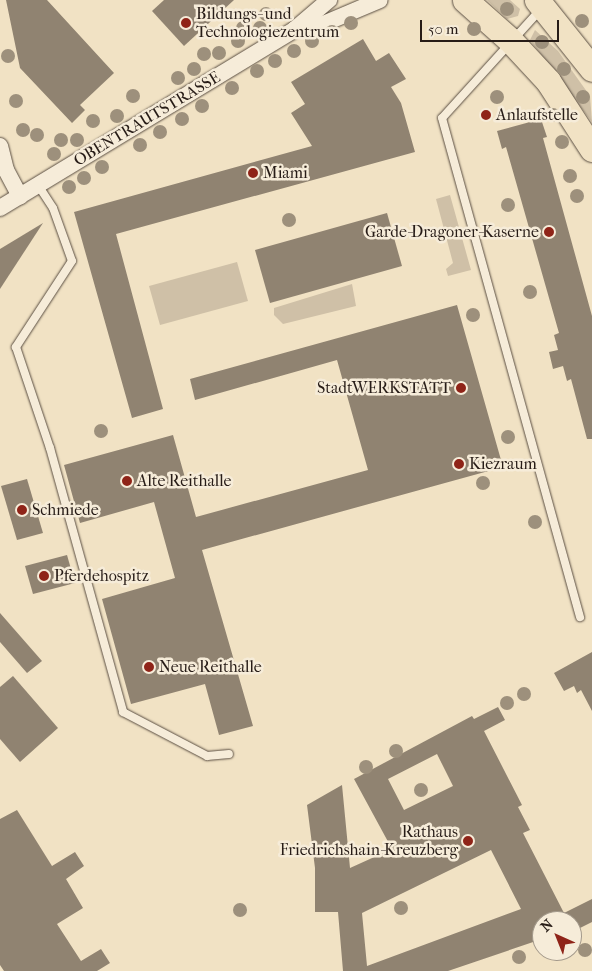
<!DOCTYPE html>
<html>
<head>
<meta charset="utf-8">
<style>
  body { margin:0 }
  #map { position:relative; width:592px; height:971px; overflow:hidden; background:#f1e2c4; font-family:"IM FELL French Canon",serif }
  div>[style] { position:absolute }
  .green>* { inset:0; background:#cfc0a7 }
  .building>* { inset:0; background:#908371 }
  .roads { filter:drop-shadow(0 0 1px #5a4e42) drop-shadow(0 0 1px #5a4e42) }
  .lane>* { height:8px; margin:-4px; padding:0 4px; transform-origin:4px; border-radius:4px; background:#f6ecd9 }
  .street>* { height:16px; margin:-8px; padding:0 8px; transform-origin:8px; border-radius:8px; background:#f6ecd9 }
  .primary>* { height:25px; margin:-12.5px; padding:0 12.5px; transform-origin:12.5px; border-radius:12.5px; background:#f1e2c4 }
  .trees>* { width:14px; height:14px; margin:-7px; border-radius:50%; background:#9d907c }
  .dots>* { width:14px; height:14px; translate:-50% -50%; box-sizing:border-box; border:2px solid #f6ecd9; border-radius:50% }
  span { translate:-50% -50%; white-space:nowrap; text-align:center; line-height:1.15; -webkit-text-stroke:5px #f6ecd9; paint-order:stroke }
  .poi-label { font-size:16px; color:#271c17 }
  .left { translate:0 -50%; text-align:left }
  .right { translate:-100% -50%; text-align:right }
  .street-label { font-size:16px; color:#271c17 }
  .north { position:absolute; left:532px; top:911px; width:50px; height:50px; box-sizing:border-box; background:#f6ecd9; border:1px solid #a3998b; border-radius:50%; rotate:316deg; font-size:14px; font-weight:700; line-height:20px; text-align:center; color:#271c17 }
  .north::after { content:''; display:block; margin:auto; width:18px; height:22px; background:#8f2418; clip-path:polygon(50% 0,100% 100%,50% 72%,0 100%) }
  .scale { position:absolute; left:420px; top:20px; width:139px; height:22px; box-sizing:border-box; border:2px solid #271c17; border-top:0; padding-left:6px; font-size:15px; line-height:18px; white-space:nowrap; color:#271c17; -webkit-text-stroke:4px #f6ecd9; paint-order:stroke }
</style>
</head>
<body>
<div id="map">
  <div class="green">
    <div style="clip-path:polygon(487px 0,510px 0,520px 9px,518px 16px,507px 19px)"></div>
    <div style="clip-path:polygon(535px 30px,558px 51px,590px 96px,592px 122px,530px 40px)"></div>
    <div style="clip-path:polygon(450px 195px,471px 270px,448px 276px,446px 269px,453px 263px,436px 199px)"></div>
    <div style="clip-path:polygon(237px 262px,248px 301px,160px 325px,149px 286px)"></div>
    <div style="clip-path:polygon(352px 284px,356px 306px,283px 324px,274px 315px,274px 308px)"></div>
  </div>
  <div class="building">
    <div style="clip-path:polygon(6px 0,47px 0,114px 73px,80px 105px,85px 110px,72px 123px,20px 68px)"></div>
    <div style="clip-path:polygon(164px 0,234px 0,184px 46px,152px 11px)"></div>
    <div style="clip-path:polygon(363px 39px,376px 61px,389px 53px,406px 79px,391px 87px,401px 103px,415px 152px,116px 234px,163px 409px,132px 418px,74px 212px,312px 146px,291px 113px,305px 104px,291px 82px)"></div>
    <div style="clip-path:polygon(541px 119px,547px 137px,543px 138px,592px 316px,592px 439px,587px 439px,571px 379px,567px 381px,563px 366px,553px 369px,549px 352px,558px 350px,554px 335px,559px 333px,506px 147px,502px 149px,497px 131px)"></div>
    <div style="clip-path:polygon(387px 213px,402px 266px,270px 303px,255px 250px)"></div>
    <div style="clip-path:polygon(43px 223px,0 289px,0 249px)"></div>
    <div style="clip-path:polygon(457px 305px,503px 467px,202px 550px,253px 726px,219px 735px,205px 684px,131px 704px,102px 599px,175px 578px,154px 502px,80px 523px,64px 465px,173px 435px,196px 517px,368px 470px,337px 360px,195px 400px,190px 379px)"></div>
    <div style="clip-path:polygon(27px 479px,43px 533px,17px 540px,1px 486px)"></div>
    <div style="clip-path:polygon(67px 555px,75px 583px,33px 594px,25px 566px)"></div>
    <div style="clip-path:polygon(0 613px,42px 661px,27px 673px,0 642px)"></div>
    <div style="clip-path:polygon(592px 652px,592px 711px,581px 690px,577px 693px,574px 686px,564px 691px,554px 673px)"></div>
    <div style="clip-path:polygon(13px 676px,58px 728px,20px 762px,0 739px,0 687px)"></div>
    <div style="clip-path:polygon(evenodd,498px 707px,505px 720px,484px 731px,522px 805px,518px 807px,530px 830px,523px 833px,564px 913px,592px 899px,592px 922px,572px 932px,572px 921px,542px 921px,542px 939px,448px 971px,343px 971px,338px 912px,315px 912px,315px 868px,307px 805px,342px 785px,350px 868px,392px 849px,354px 779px,472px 716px,474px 719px,498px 707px,437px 754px,453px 786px,404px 810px,388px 779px,437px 754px,498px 707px,491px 850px,521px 909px,367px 966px,362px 913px,491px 850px)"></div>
    <div style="clip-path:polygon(17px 810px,52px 866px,75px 852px,84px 866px,66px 879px,83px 908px,57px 924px,81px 961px,101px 949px,110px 963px,97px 971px,4px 971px,0 965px,0 819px)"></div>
  </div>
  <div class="roads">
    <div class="lane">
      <div style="left:541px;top:9px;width:147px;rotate:132.2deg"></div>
      <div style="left:442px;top:118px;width:518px;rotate:74.54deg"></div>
      <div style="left:38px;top:185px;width:27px;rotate:57deg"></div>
      <div style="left:53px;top:208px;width:56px;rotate:70.3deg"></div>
      <div style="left:72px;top:261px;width:103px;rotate:123.1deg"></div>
      <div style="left:16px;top:347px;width:107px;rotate:71.4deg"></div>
      <div style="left:50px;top:448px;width:274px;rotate:74.5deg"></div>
      <div style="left:123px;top:712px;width:95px;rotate:27.6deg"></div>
      <div style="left:207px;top:756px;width:22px;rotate:-5deg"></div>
    </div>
    <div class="street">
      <div style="left:295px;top:29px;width:21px;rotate:-5deg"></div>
      <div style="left:316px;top:27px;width:69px;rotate:-22.9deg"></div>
      <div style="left:0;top:146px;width:25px;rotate:76deg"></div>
      <div style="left:6px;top:170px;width:30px;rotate:62deg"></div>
      <div style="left:0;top:208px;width:345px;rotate:-31.2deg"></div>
      <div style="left:295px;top:29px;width:45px;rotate:-40.5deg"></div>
    </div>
    <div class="primary">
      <div style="left:465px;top:0;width:60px;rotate:41.6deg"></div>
      <div style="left:510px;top:40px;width:56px;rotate:47.2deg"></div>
      <div style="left:548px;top:81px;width:81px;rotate:57.1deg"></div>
      <div style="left:537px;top:0;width:88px;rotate:51.4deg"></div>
    </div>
  </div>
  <div class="trees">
    <div style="left:507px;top:9px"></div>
    <div style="left:266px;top:14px"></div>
    <div style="left:582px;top:21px"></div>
    <div style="left:351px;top:23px"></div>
    <div style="left:243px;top:28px"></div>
    <div style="left:260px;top:28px"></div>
    <div style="left:474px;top:29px"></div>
    <div style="left:332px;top:32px"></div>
    <div style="left:238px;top:41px"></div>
    <div style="left:312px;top:41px"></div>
    <div style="left:542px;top:42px"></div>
    <div style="left:294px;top:51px"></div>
    <div style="left:219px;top:53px"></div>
    <div style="left:204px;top:54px"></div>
    <div style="left:8px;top:56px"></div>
    <div style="left:275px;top:61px"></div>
    <div style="left:194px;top:69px"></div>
    <div style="left:564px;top:69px"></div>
    <div style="left:257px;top:71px"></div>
    <div style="left:178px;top:78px"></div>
    <div style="left:232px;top:88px"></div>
    <div style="left:133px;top:96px"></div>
    <div style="left:497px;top:97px"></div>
    <div style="left:583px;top:97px"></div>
    <div style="left:16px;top:101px"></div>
    <div style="left:202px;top:106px"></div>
    <div style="left:553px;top:115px"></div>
    <div style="left:117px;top:116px"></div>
    <div style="left:182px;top:119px"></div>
    <div style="left:93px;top:121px"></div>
    <div style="left:23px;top:130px"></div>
    <div style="left:160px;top:132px"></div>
    <div style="left:37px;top:135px"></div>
    <div style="left:61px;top:140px"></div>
    <div style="left:77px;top:140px"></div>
    <div style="left:562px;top:142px"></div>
    <div style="left:140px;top:145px"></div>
    <div style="left:54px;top:154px"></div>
    <div style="left:102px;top:167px"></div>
    <div style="left:570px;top:176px"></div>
    <div style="left:84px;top:178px"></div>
    <div style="left:69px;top:187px"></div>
    <div style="left:577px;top:196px"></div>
    <div style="left:508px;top:205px"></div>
    <div style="left:289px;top:220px"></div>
    <div style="left:530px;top:292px"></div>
    <div style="left:473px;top:315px"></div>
    <div style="left:101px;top:431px"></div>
    <div style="left:508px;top:437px"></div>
    <div style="left:483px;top:483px"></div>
    <div style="left:535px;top:522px"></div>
    <div style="left:524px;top:694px"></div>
    <div style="left:507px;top:703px"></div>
    <div style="left:396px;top:751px"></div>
    <div style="left:366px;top:767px"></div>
    <div style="left:421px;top:790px"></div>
    <div style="left:401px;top:908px"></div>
    <div style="left:240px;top:910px"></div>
    <div style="left:585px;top:950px"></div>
    <div style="left:519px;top:957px"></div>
  </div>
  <div class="dots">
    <div style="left:186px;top:23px;background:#8f2418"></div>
    <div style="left:486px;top:115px;background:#8f2418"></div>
    <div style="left:253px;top:173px;background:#8f2418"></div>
    <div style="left:549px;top:232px;background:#8f2418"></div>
    <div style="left:461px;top:388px;background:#8f2418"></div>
    <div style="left:459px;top:464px;background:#8f2418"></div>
    <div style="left:127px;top:481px;background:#8f2418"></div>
    <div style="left:22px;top:510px;background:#8f2418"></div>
    <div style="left:44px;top:576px;background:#8f2418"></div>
    <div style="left:149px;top:667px;background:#8f2418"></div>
    <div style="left:468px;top:841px;background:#8f2418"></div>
  </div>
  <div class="poi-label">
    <span class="left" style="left:196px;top:23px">Bildungs- und<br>Technologiezentrum</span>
    <span class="left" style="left:496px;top:115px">Anlaufstelle</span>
    <span class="left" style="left:263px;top:173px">Miami</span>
    <span class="right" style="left:539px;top:232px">Garde-Dragoner-Kaserne</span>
    <span class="right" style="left:451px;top:388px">StadtWERKSTATT</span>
    <span class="left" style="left:469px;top:464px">Kiezraum</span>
    <span class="left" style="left:137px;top:481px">Alte Reithalle</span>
    <span class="left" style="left:32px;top:510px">Schmiede</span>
    <span class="left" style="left:54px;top:576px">Pferdehospitz</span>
    <span class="left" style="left:159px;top:667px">Neue Reithalle</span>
    <span class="right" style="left:458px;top:841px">Rathaus<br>Friedrichshain-Kreuzberg</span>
  </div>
  <div class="street-label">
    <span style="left:147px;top:119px;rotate:-31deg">OBENTRAUTSTRASSE</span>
  </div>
  <div class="north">N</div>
  <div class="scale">50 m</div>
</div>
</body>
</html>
